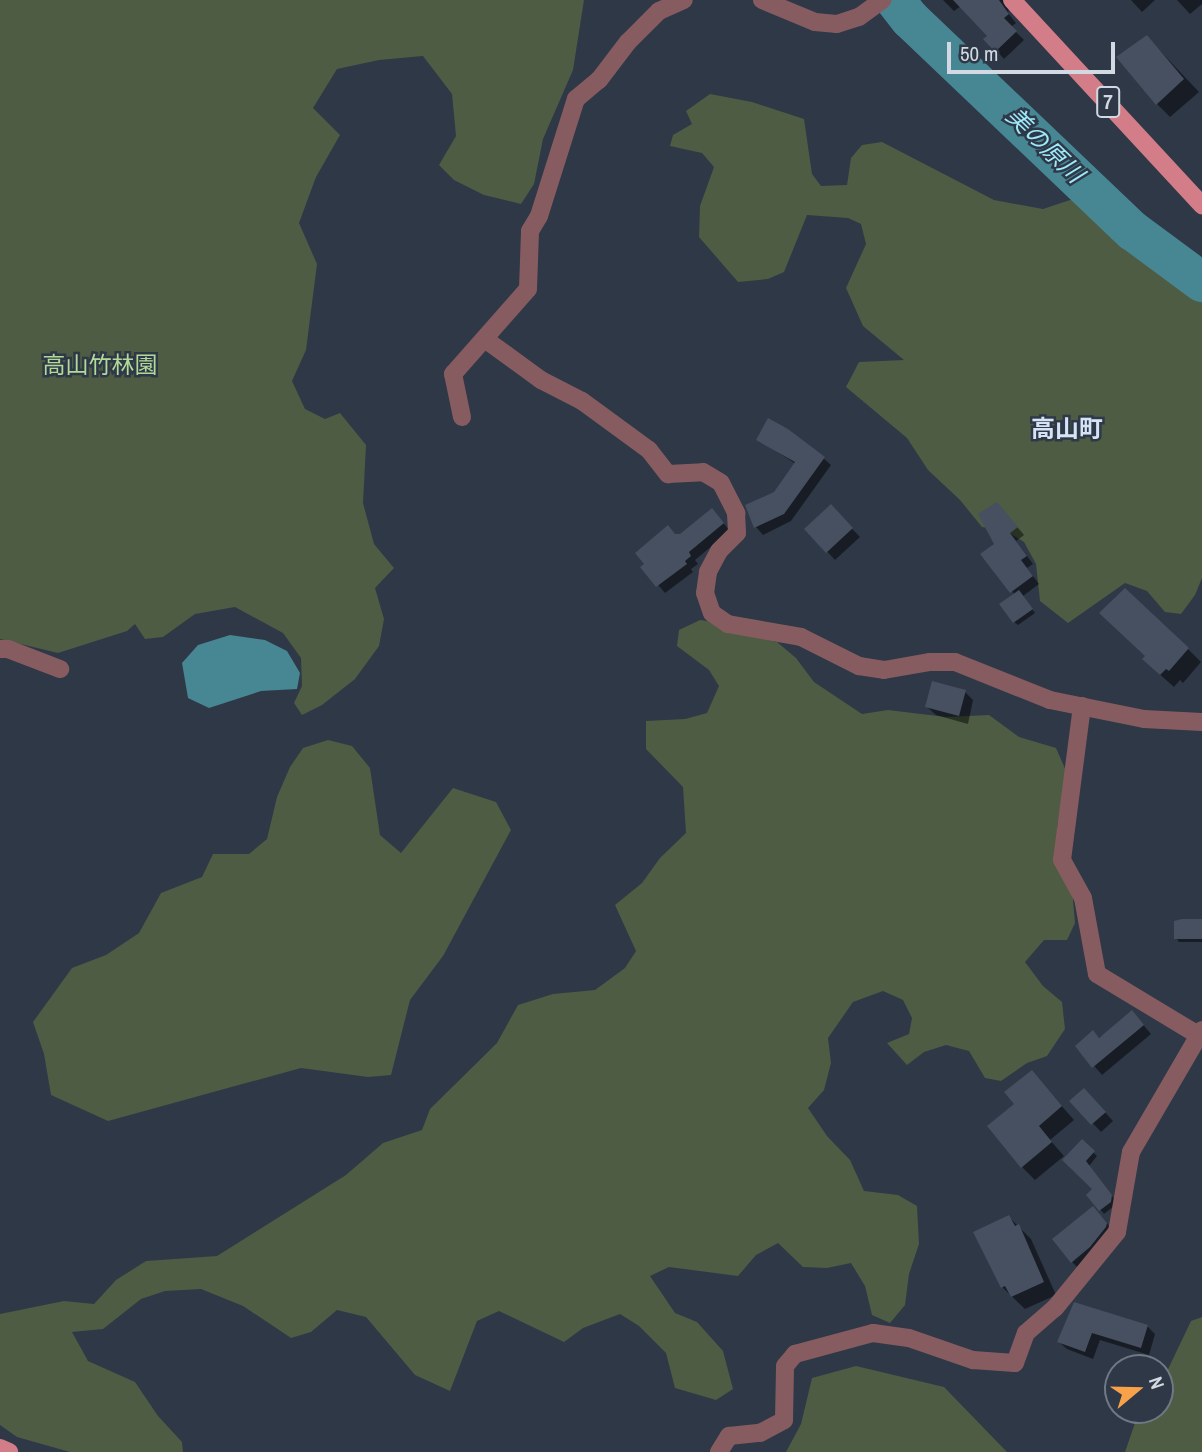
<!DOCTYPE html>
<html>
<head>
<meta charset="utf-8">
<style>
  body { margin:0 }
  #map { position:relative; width:1202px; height:1452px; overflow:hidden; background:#2e3847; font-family:"Archivo Narrow","Noto Sans JP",sans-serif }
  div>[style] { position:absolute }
  .green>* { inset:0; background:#4d5c43 }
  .water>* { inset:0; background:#478693 }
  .shadow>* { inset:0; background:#0007 }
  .river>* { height:40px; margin:-20px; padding:0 20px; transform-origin:20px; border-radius:20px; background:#478693 }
  .building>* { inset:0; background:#465060 }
  .minor>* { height:18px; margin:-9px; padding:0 9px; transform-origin:9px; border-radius:9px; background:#875c60 }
  .major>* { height:18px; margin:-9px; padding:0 9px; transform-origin:9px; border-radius:9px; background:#d37d88 }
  span { translate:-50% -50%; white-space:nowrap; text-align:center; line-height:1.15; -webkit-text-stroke:5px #2e3847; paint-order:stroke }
  .shield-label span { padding:2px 5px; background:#2e3847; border:2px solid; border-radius:5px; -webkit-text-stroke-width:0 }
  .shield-label { font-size:21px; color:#d3d9e2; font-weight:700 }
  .park-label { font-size:23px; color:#b1d997 }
  .water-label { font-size:24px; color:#9eeafb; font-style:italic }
  .neighbourhood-label { font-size:24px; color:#d6e2f5; font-weight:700 }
  .north { position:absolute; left:1104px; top:1354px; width:70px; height:70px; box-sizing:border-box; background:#2e3847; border:2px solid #707885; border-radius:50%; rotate:71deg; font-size:19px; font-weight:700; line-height:28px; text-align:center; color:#d3d9e2 }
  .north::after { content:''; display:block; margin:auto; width:24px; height:32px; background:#f7a149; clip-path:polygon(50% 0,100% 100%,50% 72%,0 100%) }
  .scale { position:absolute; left:947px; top:42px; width:168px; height:32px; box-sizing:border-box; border:4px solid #d3d9e2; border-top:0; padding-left:9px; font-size:21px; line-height:24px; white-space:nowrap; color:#d3d9e2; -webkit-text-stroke:5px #2e3847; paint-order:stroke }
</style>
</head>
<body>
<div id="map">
  <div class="green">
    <div style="clip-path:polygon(0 0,584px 0,573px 70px,543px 139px,534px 184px,521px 204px,484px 195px,454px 180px,439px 165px,456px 136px,452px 94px,423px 56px,379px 60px,337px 69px,313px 108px,340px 135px,316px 177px,299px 223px,317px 264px,306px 350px,292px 381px,305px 409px,325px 419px,340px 413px,366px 445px,363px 503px,374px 544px,394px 568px,375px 588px,384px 619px,379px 646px,355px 679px,322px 705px,302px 715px,294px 703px,302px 686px,301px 658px,283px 633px,235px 607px,195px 614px,163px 637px,145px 639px,135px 624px,127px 631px,58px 653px,0 639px)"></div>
    <div style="clip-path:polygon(710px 94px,752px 102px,804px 119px,812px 174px,821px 186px,847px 185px,851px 158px,862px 145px,882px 142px,994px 200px,1043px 209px,1082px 196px,1118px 228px,1202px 290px,1202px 578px,1195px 595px,1181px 614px,1165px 612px,1147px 591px,1125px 583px,1068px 623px,1040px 601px,1036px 564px,1024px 542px,1006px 531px,982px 527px,960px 500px,928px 470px,907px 438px,846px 387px,859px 362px,904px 360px,863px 326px,846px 288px,866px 244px,861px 224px,848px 218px,807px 215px,784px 272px,768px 279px,738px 282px,699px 237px,700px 206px,714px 167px,702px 153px,670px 146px,673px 135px,692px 124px,686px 111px)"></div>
    <div style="clip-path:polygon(700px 620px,714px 622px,727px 631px,777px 642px,796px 658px,814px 682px,862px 714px,888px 710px,946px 717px,989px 715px,1019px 737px,1056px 748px,1067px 773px,1057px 827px,1058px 864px,1072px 888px,1075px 923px,1067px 940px,1044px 940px,1025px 962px,1043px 986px,1062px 1002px,1065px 1029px,1047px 1056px,1027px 1063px,1001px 1081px,985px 1078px,969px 1051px,946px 1045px,924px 1052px,907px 1065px,887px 1043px,909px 1034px,912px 1018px,903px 1000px,883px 991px,853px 1002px,828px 1038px,831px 1063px,824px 1090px,808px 1108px,827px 1136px,850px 1160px,864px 1191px,898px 1195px,917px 1206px,919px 1244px,909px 1274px,905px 1305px,890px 1323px,872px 1315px,865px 1286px,851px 1263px,827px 1268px,803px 1267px,778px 1243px,756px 1255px,738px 1276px,669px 1267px,650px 1276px,675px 1313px,697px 1322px,723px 1351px,733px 1389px,716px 1400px,675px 1388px,666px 1353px,639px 1326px,620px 1314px,583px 1328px,564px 1342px,499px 1311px,477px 1321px,450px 1391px,415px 1375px,366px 1317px,337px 1310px,311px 1332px,291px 1338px,243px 1306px,201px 1289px,165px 1291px,141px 1299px,103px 1329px,72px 1332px,88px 1361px,135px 1382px,158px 1416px,182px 1442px,183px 1452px,70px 1452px,17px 1437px,0 1425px,0 1314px,64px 1301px,94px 1304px,116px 1280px,146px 1261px,217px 1256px,346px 1175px,383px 1143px,422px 1130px,430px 1109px,497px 1043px,518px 1005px,553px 994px,595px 990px,625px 968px,636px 951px,615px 905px,642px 883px,660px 858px,686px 833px,683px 787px,646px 749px,646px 721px,685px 719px,707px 713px,719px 686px,709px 670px,677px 646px,679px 630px)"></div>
    <div style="clip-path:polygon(328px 740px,352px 746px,370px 768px,380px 835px,401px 853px,453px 788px,496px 802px,511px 830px,443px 956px,410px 1000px,391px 1075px,368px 1077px,301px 1068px,108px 1121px,51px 1095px,44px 1054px,33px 1022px,72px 968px,106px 955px,139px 933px,161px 893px,202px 877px,213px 854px,249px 854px,267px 839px,277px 797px,290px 767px,303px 748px)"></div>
    <div style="clip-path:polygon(1202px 1317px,1202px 1452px,1125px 1452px,1135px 1423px,1144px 1410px,1160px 1410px,1160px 1386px,1191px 1321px)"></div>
    <div style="clip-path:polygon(856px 1366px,944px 1387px,1007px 1452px,786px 1452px,801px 1424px,812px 1378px)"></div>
  </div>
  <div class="water">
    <div style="clip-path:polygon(230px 635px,265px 640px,287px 651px,300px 673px,297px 689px,261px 691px,209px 708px,188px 698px,182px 663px,198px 645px)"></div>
  </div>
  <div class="shadow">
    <div style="clip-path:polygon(943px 0,1011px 0,1008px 13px,1016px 23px,1011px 27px,1024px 40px,1004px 59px,986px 39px,989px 36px,961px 6px,954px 11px)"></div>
    <div style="clip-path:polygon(1131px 0,1155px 0,1142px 12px)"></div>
    <div style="clip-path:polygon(1177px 0,1202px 0,1202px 4px,1190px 14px)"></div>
    <div style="clip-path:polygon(1147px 37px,1199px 92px,1170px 117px,1157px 104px)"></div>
    <div style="clip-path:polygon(759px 440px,823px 458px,831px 465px,791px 521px,763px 535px,756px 527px,747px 506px,775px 493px,796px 464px)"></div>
    <div style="clip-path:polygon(831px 507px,860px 537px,835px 560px,806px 529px)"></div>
    <div style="clip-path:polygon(1004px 511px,1024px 535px,1016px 541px,1033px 564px,1027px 568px,1039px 584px,1023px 596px,1035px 613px,1018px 625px,1014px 622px,1015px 595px,983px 554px,996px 544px)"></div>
    <div style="clip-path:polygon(719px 518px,730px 531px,695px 560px,698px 564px,691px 569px,693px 572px,665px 593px,643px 567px,677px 536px)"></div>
    <div style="clip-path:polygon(1188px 649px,1201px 662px,1183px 683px,1180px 680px,1174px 687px,1157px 672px)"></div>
    <div style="clip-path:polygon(965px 692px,973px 700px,968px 724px,936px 715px,927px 707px)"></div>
    <div style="clip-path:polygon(1202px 921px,1202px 942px,1179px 942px,1176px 938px)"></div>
    <div style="clip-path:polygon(1140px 1021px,1151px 1034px,1102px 1075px,1077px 1046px)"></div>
    <div style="clip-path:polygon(1032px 1072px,1074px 1120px,1050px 1140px,1064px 1156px,1035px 1180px,1022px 1167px,1016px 1105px)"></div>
    <div style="clip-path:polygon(1092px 1098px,1113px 1121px,1101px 1132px,1072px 1101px)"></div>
    <div style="clip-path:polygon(1082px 1142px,1097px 1156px,1089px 1166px,1115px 1200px,1114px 1206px,1104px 1214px,1088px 1195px,1095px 1189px,1065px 1160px)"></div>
    <div style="clip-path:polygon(1101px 1216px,1114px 1232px,1080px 1270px,1072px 1262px)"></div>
    <div style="clip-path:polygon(1009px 1217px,1031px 1239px,1056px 1295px,1025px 1309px,1002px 1287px)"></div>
    <div style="clip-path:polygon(1075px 1305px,1147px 1326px,1155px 1334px,1149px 1355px,1100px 1340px,1093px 1359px,1067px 1349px,1059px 1342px)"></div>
  </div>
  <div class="river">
    <div style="left:895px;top:0;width:24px;rotate:52deg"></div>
    <div style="left:910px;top:19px;width:308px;rotate:43.6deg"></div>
    <div style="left:1133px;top:231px;width:86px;rotate:36.5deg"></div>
  </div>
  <div class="building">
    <div style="clip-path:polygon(953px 0,999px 0,1009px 14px,1004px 18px,1017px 31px,995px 52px,983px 39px,987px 36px)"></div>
    <div style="clip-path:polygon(1147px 35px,1184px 79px,1156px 105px,1116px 57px)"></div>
    <div style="clip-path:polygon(768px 418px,788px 429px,825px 457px,784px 514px,754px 528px,745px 505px,774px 492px,795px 462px,756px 440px)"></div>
    <div style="clip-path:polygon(997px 502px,1018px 527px,1010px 533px,1027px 556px,1021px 560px,1033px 576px,1010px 593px,980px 554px,994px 544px,978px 514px)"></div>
    <div style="clip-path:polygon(831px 504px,853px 528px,826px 553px,804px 529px)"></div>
    <div style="clip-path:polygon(712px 508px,724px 523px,689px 552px,691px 556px,685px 561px,687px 564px,656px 587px,640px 567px,644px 564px,635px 553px,668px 525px,675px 534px,680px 534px)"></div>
    <div style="clip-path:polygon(1125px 588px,1189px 648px,1169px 671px,1166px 669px,1160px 675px,1142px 659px,1145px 656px,1099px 613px)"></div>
    <div style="clip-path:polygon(1019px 590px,1033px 609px,1013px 623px,999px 604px)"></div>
    <div style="clip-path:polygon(932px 681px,966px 690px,959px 716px,925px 707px)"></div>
    <div style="clip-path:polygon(1182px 919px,1202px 919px,1202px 939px,1174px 939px,1174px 921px)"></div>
    <div style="clip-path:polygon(1132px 1010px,1144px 1025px,1092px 1068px,1075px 1046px,1093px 1030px,1099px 1038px)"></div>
    <div style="clip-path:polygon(1032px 1070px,1062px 1106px,1039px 1126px,1052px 1142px,1021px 1168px,987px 1126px,1014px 1104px,1004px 1092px)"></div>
    <div style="clip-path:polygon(1084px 1088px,1106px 1112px,1091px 1125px,1069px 1101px)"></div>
    <div style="clip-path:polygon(1082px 1139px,1095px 1151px,1086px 1161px,1112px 1195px,1111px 1202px,1099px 1211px,1086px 1195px,1092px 1189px,1062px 1160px)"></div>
    <div style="clip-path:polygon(1093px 1206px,1107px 1223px,1106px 1227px,1090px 1247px,1071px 1263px,1052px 1239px)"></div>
    <div style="clip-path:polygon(1009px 1215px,1015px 1226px,1019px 1224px,1044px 1282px,1011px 1297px,1005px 1286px,1001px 1288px,973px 1232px)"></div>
    <div style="clip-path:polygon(1074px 1302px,1148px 1325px,1141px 1348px,1092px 1333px,1085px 1352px,1057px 1342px)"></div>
  </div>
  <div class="minor">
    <div style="left:762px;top:0;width:57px;rotate:22.5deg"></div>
    <div style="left:815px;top:22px;width:22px;rotate:5deg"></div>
    <div style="left:837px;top:24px;width:23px;rotate:-18deg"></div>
    <div style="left:859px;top:17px;width:29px;rotate:-36deg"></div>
    <div style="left:486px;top:340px;width:68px;rotate:36deg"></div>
    <div style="left:541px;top:380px;width:46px;rotate:27.1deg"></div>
    <div style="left:582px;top:401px;width:83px;rotate:36.2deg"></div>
    <div style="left:649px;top:450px;width:31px;rotate:52deg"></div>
    <div style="left:668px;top:474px;width:35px;rotate:-3deg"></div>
    <div style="left:703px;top:472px;width:21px;rotate:31deg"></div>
    <div style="left:721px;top:483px;width:34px;rotate:63deg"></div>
    <div style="left:736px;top:513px;width:20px;rotate:87deg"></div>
    <div style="left:737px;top:533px;width:25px;rotate:135deg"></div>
    <div style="left:719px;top:551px;width:24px;rotate:118deg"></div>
    <div style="left:708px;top:572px;width:21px;rotate:98deg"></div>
    <div style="left:705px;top:593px;width:21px;rotate:71deg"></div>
    <div style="left:712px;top:613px;width:19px;rotate:35deg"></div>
    <div style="left:728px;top:624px;width:74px;rotate:10.1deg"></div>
    <div style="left:801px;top:637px;width:65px;rotate:26.6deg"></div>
    <div style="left:859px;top:666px;width:25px;rotate:9deg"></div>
    <div style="left:884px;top:670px;width:47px;rotate:-9.9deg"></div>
    <div style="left:930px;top:662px;width:25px"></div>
    <div style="left:955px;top:662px;width:102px;rotate:21.8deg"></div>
    <div style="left:1050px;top:700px;width:96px;rotate:11.4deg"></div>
    <div style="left:1144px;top:719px;width:58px;rotate:3deg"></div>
    <div style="left:462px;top:417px;width:44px;rotate:-101.8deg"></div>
    <div style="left:453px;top:374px;width:113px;rotate:-48.6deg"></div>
    <div style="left:528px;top:289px;width:58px;rotate:-88deg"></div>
    <div style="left:530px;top:231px;width:17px;rotate:-59deg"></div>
    <div style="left:539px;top:216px;width:123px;rotate:-72.5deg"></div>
    <div style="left:576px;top:99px;width:30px;rotate:-40deg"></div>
    <div style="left:599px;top:80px;width:48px;rotate:-52.7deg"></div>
    <div style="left:628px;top:42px;width:44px;rotate:-45deg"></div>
    <div style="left:659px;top:11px;width:27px;rotate:-24deg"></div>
    <div style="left:0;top:649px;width:8px"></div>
    <div style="left:8px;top:649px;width:56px;rotate:21deg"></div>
    <div style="left:1082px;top:706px;width:155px;rotate:97.4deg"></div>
    <div style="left:1062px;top:860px;width:43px;rotate:61.1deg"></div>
    <div style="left:1083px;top:898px;width:77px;rotate:79.6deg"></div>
    <div style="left:1097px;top:974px;width:118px;rotate:31.1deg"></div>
    <div style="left:719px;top:1452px;width:19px;rotate:-58deg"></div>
    <div style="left:729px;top:1436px;width:31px;rotate:-6deg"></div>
    <div style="left:760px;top:1433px;width:27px;rotate:-28deg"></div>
    <div style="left:784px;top:1420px;width:54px;rotate:-88.9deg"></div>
    <div style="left:785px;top:1366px;width:16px;rotate:-50deg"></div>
    <div style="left:795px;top:1354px;width:81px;rotate:-15.1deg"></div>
    <div style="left:873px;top:1333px;width:36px;rotate:8deg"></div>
    <div style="left:909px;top:1338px;width:68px;rotate:19deg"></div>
    <div style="left:973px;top:1360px;width:42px;rotate:4.1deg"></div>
    <div style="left:1015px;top:1363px;width:32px;rotate:-70deg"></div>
    <div style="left:1026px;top:1333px;width:38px;rotate:-41deg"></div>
    <div style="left:1055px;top:1308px;width:98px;rotate:-50.8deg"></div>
    <div style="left:1117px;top:1232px;width:81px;rotate:-80.1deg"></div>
    <div style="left:1131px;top:1152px;width:141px;rotate:-59.8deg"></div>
  </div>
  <div class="major">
    <div style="left:1012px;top:0;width:280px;rotate:47.2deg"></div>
    <div style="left:0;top:1448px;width:10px;rotate:24deg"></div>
  </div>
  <div class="shield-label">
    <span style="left:1108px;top:102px">7</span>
  </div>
  <div class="park-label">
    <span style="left:100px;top:365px">高山竹林園</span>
  </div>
  <div class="water-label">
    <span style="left:1045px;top:145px;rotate:44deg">美の原川</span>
  </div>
  <div class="neighbourhood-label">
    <span style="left:1067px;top:429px">高山町</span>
  </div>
  <div class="north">N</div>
  <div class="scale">50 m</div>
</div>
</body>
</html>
